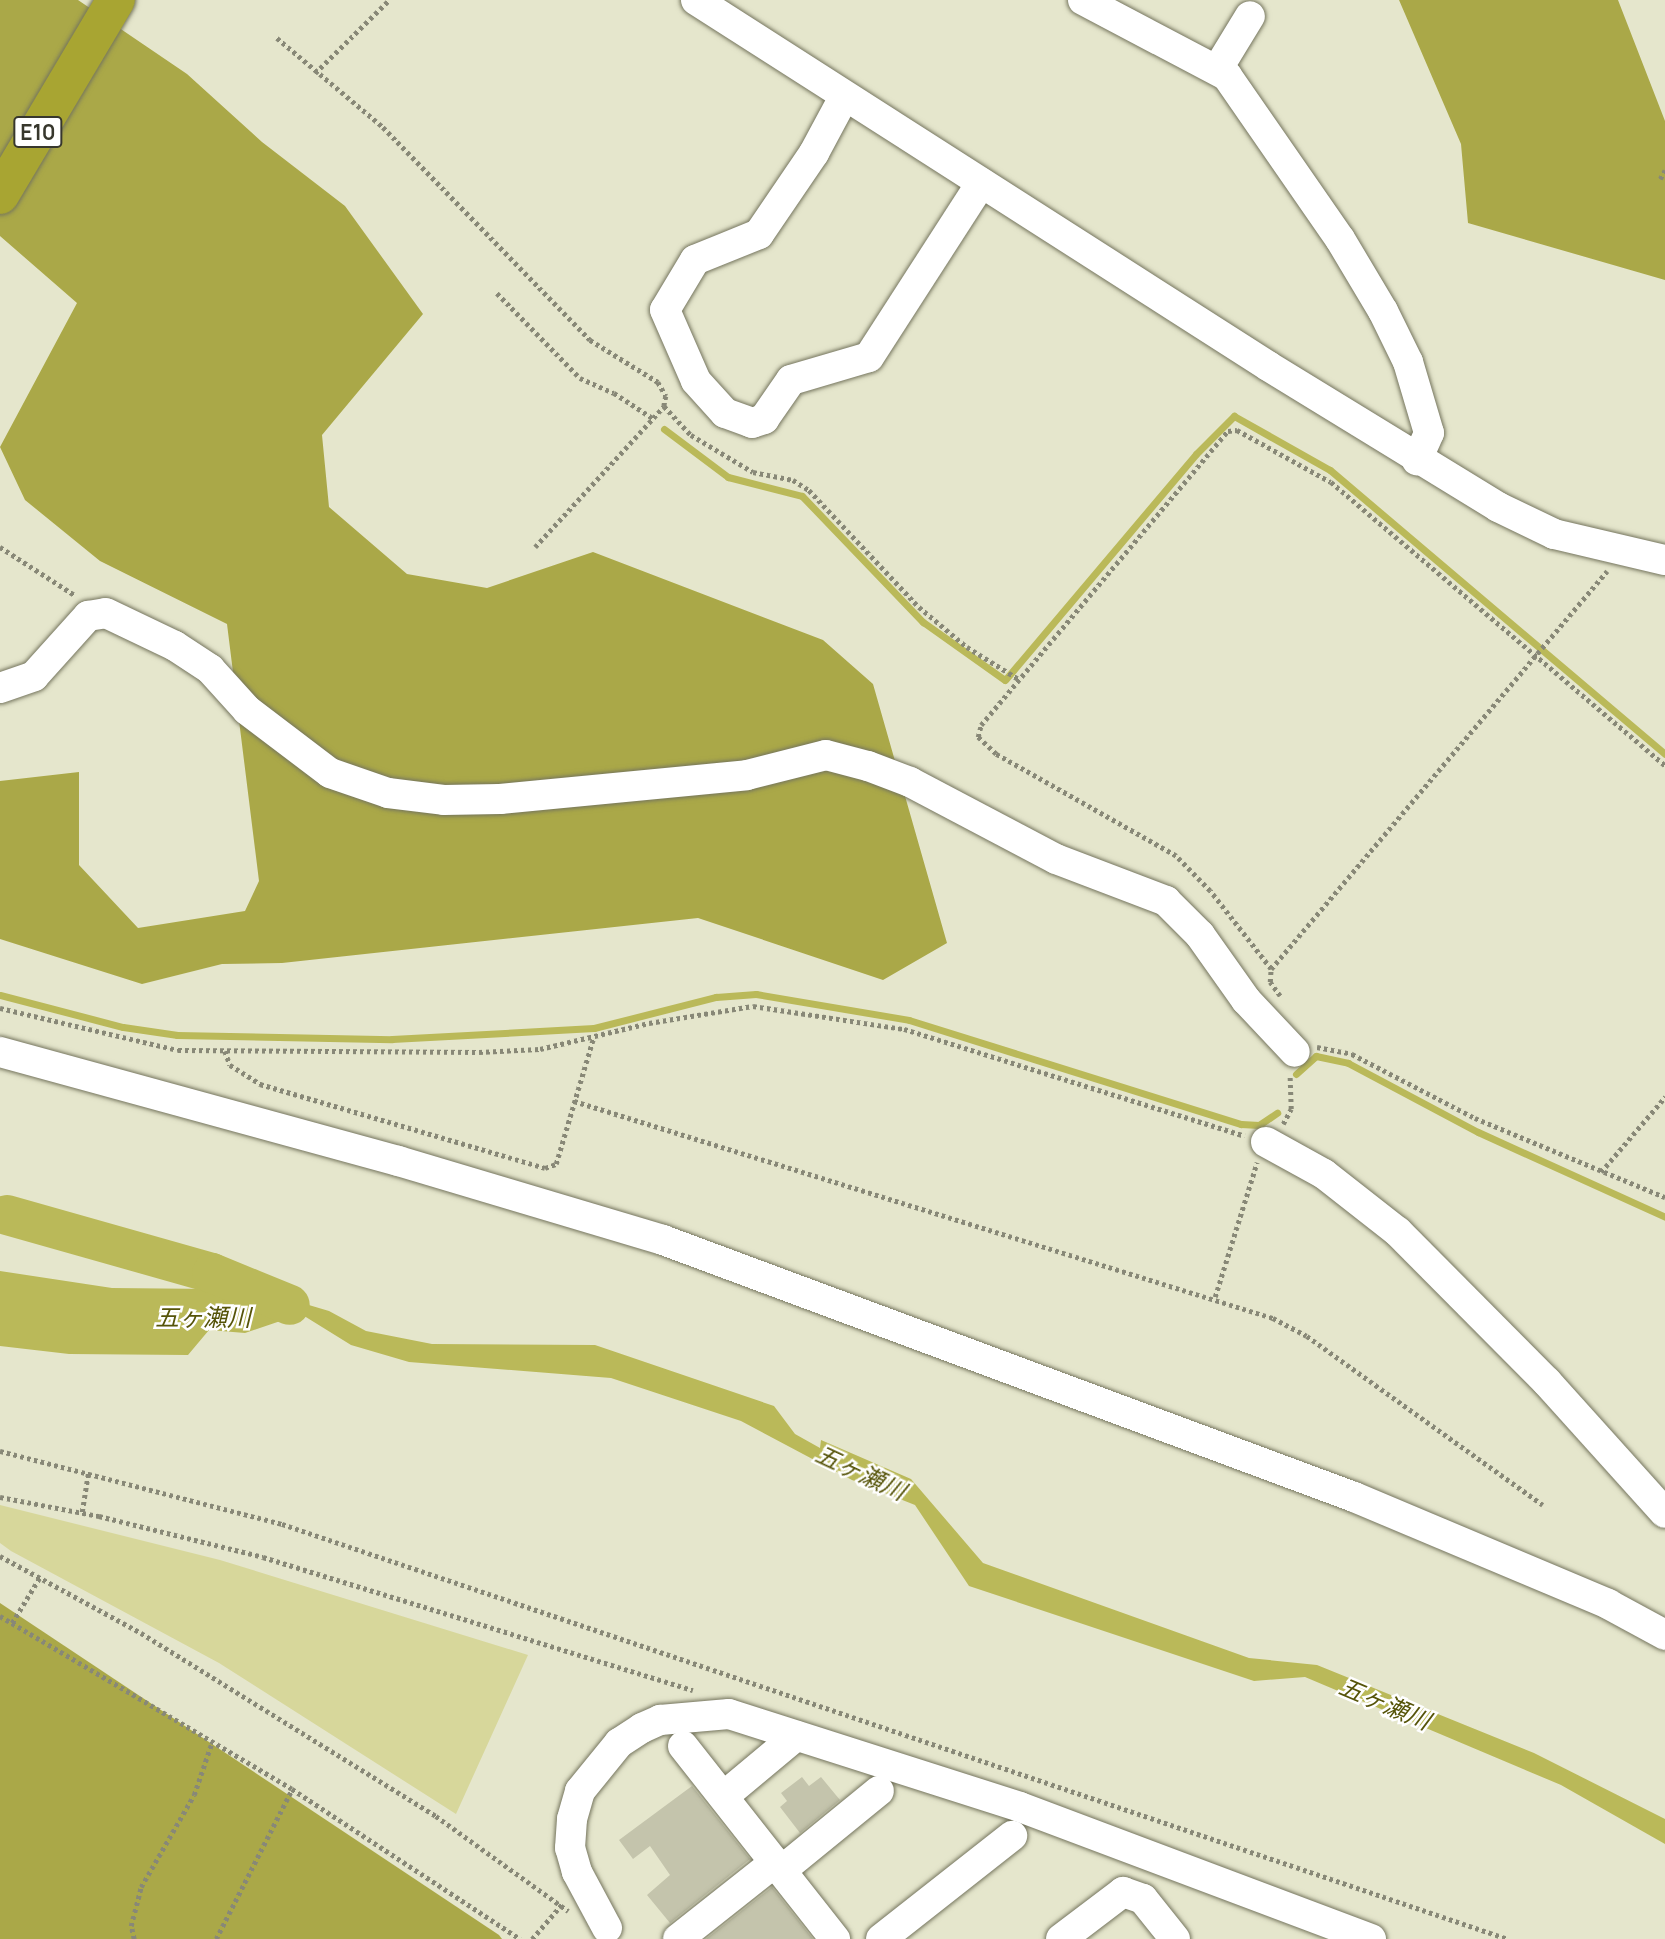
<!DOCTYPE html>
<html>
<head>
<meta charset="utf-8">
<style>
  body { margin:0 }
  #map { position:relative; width:1665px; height:1939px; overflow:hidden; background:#e5e6cc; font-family:Manrope,"Noto Sans JP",sans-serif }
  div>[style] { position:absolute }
  .green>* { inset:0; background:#d7d79b }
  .forest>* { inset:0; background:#aaa848 }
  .water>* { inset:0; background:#bab959 }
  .stream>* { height:7px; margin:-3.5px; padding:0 3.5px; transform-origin:3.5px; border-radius:3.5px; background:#bab959 }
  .river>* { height:40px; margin:-20px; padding:0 20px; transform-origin:20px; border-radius:20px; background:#bab959 }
  .building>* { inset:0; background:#c4c4ac }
  .path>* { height:4.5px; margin-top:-2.25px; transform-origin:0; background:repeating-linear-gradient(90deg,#887 0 3.5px,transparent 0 7px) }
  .roads { filter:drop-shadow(0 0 2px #75755e) drop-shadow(0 0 2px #75755e) }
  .minor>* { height:30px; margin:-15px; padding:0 15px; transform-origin:15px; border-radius:15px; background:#fff }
  .highway>* { height:38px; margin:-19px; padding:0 19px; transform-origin:19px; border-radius:19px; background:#a8a532 }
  span { translate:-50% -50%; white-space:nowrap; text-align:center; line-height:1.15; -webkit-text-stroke:5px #fff; paint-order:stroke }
  .shield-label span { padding:2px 5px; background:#fff; border:2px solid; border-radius:5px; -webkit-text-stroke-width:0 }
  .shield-label { font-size:21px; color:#37372d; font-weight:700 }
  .water-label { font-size:24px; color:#565409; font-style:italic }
</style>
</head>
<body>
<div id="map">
  <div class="green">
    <div style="clip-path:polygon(0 1505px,220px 1560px,528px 1655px,456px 1814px,219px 1663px,11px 1551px,0 1543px)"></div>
  </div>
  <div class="forest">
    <div style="clip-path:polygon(0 0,78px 0,187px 74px,262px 142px,345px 206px,423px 314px,322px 435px,329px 507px,407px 574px,487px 588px,593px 552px,823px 640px,873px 684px,947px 943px,883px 980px,698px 918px,282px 963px,222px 964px,142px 984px,0 939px,0 781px,79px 772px,79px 865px,138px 928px,245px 911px,259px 881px,227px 624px,100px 561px,25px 500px,0 447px,77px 303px,0 236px)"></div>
    <div style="clip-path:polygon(1399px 0,1618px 0,1665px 121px,1665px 280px,1468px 223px,1461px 144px)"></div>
    <div style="clip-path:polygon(0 1603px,499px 1935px,502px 1939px,0 1939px)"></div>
  </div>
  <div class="water">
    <div style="clip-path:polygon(0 1271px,112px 1288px,214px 1289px,292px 1300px,329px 1311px,366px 1331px,432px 1344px,595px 1345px,774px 1406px,795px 1434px,820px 1448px,821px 1440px,911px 1479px,983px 1563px,1249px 1658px,1317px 1665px,1534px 1753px,1665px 1819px,1665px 1844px,1561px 1785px,1305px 1677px,1254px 1681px,969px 1586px,915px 1505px,852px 1480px,741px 1421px,611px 1378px,409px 1362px,351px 1345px,301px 1314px,245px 1333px,209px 1330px,188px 1355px,69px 1354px,0 1346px)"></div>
  </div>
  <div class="stream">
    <div style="left:664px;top:429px;width:80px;rotate:36.9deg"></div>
    <div style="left:728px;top:477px;width:76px;rotate:14.4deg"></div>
    <div style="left:802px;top:496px;width:175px;rotate:46.2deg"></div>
    <div style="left:923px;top:622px;width:100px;rotate:35.3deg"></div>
    <div style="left:1005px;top:680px;width:296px;rotate:-49.8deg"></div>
    <div style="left:1196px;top:454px;width:54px;rotate:-45deg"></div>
    <div style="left:1234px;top:416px;width:110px;rotate:29.4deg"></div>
    <div style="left:1330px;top:470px;width:439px;rotate:40.3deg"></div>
    <div style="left:0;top:995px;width:127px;rotate:14.6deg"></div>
    <div style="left:123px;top:1027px;width:55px;rotate:8.4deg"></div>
    <div style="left:177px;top:1035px;width:215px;rotate:1.1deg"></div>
    <div style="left:392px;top:1039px;width:202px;rotate:-3.1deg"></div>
    <div style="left:594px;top:1028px;width:126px;rotate:-14.3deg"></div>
    <div style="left:716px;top:997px;width:40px;rotate:-4.3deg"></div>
    <div style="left:756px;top:994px;width:155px;rotate:9.6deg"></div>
    <div style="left:909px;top:1020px;width:348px;rotate:17.4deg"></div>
    <div style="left:1241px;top:1124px;width:18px;rotate:3deg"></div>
    <div style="left:1259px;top:1125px;width:22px;rotate:-34deg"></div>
    <div style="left:1296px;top:1074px;width:27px;rotate:-42deg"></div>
    <div style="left:1316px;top:1056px;width:33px;rotate:12deg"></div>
    <div style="left:1348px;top:1063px;width:147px;rotate:28deg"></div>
    <div style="left:1478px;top:1132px;width:205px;rotate:24.4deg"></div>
    <div style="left:0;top:1212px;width:8px;rotate:23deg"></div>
  </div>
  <div class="river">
    <div style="left:7px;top:1215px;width:213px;rotate:15.8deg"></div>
    <div style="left:212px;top:1273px;width:84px;rotate:22.3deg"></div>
  </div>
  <div class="building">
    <div style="clip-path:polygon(802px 1777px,809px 1786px,821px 1777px,840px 1800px,800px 1833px,780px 1807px,787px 1801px,781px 1793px)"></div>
    <div style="clip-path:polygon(692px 1786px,750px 1859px,670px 1923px,647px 1895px,670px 1875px,650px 1846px,633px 1859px,619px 1840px)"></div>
    <div style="clip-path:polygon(772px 1887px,813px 1939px,706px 1939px)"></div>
  </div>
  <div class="path">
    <div style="left:277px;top:38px;width:138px;rotate:40deg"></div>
    <div style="left:383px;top:127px;width:297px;rotate:45.8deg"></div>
    <div style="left:590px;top:340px;width:80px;rotate:31.7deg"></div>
    <div style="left:658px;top:382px;width:16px;rotate:60deg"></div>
    <div style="left:666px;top:396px;width:10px;rotate:101deg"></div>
    <div style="left:664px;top:406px;width:40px;rotate:47deg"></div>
    <div style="left:691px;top:435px;width:72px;rotate:30.8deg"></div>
    <div style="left:753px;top:472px;width:41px;rotate:11.3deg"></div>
    <div style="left:793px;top:480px;width:19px;rotate:32deg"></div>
    <div style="left:809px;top:490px;width:161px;rotate:46.8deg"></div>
    <div style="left:919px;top:607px;width:62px;rotate:39.8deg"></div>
    <div style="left:967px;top:647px;width:62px;rotate:31.9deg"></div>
    <div style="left:315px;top:73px;width:104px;rotate:-44.6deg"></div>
    <div style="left:1660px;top:179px;width:10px;rotate:-61deg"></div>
    <div style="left:497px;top:293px;width:119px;rotate:45.7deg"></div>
    <div style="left:580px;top:378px;width:37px;rotate:24deg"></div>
    <div style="left:614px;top:393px;width:48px;rotate:33deg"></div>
    <div style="left:0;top:547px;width:90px;rotate:32.8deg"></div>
    <div style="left:535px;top:547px;width:191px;rotate:-47.5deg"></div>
    <div style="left:1271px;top:969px;width:99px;rotate:-128deg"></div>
    <div style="left:1210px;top:891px;width:49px;rotate:-134.2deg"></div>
    <div style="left:1176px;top:856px;width:207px;rotate:-150.5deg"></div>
    <div style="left:996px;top:754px;width:25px;rotate:-137deg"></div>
    <div style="left:978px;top:737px;width:12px;rotate:-76deg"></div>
    <div style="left:981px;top:725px;width:384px;rotate:-50deg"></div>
    <div style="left:1228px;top:431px;width:9px;rotate:-6deg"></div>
    <div style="left:1237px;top:430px;width:107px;rotate:29deg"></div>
    <div style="left:1331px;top:482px;width:438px;rotate:40.3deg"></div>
    <div style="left:1280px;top:996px;width:17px;rotate:-126deg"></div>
    <div style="left:1270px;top:982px;width:13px;rotate:-86deg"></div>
    <div style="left:1271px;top:969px;width:521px;rotate:-49.83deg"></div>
    <div style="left:0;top:1008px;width:183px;rotate:13.3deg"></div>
    <div style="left:178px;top:1050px;width:301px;rotate:0.4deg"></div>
    <div style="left:479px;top:1052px;width:61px;rotate:-2.8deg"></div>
    <div style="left:540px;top:1049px;width:112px;rotate:-13.4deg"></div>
    <div style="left:649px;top:1023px;width:105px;rotate:-9.3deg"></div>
    <div style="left:753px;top:1006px;width:153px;rotate:8.7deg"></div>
    <div style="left:904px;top:1029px;width:357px;rotate:17.4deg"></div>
    <div style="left:1317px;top:1047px;width:36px;rotate:11deg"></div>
    <div style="left:1352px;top:1054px;width:139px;rotate:27.5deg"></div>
    <div style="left:1475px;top:1118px;width:206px;rotate:22.6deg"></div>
    <div style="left:225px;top:1051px;width:15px;rotate:70deg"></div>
    <div style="left:230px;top:1065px;width:36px;rotate:32deg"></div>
    <div style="left:260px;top:1084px;width:297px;rotate:16.4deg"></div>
    <div style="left:545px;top:1168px;width:12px;rotate:-20deg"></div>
    <div style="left:556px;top:1164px;width:130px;rotate:-73.5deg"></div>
    <div style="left:574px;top:1101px;width:732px;rotate:17.25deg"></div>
    <div style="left:1273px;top:1318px;width:38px;rotate:28deg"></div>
    <div style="left:1307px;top:1336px;width:290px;rotate:35.6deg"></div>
    <div style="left:1283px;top:1124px;width:17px;rotate:-62deg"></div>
    <div style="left:1291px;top:1109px;width:33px;rotate:-92deg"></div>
    <div style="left:1601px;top:1172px;width:99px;rotate:-49.5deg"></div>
    <div style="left:1215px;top:1297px;width:141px;rotate:-72.7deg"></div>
    <div style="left:0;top:1451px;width:291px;rotate:14.5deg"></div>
    <div style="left:282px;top:1524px;width:1294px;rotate:18.7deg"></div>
    <div style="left:0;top:1497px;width:101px;rotate:10.9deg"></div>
    <div style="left:99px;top:1516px;width:169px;rotate:14deg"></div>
    <div style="left:263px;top:1557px;width:450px;rotate:17.2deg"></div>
    <div style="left:82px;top:1512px;width:39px;rotate:-81deg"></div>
    <div style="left:0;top:1556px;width:161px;rotate:28.6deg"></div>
    <div style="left:141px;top:1633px;width:347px;rotate:31.8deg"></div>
    <div style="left:436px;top:1816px;width:163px;rotate:35.7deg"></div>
    <div style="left:0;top:1616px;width:339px;rotate:30.6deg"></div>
    <div style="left:292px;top:1789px;width:273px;rotate:33.3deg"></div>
    <div style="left:12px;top:1623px;width:54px;rotate:-58.7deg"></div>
    <div style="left:134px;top:1939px;width:13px;rotate:-103deg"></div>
    <div style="left:131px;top:1926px;width:40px;rotate:-75.6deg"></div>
    <div style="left:141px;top:1887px;width:106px;rotate:-60.1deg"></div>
    <div style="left:194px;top:1795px;width:56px;rotate:-71.2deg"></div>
    <div style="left:216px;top:1939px;width:168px;rotate:-63.1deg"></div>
    <div style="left:532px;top:1939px;width:48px;rotate:-49.3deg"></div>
  </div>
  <div class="roads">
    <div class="minor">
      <div style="left:696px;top:0;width:679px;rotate:32.61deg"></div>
      <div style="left:1268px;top:366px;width:270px;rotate:31.5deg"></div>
      <div style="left:1498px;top:507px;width:62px;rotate:25.7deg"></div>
      <div style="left:1554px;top:534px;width:114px;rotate:13.2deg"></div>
      <div style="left:1083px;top:0;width:163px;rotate:27.8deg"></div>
      <div style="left:1227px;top:76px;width:198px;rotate:55.3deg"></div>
      <div style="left:1340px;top:239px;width:84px;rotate:59.2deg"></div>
      <div style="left:1383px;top:311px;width:57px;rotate:63.9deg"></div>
      <div style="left:1408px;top:362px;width:74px;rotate:73.5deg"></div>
      <div style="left:1429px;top:433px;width:30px;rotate:114deg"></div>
      <div style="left:1217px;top:70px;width:63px;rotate:-58.6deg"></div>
      <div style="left:844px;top:97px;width:64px;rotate:118.2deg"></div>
      <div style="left:814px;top:153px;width:98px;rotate:124.2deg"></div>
      <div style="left:759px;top:234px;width:69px;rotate:157.9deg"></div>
      <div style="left:695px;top:260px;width:58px;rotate:121deg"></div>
      <div style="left:665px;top:310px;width:77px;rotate:66.4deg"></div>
      <div style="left:696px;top:381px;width:43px;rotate:47.8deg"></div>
      <div style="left:725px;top:413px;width:29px;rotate:20deg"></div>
      <div style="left:752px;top:423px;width:13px;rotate:-18deg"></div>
      <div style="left:764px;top:419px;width:47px;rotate:-55.3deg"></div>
      <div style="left:791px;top:380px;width:81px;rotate:-16.4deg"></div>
      <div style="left:869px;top:357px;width:207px;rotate:-57.2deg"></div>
      <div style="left:0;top:688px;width:36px;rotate:-19deg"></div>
      <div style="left:34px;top:676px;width:81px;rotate:-48deg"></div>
      <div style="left:88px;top:616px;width:18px;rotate:-9deg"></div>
      <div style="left:106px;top:613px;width:76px;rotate:25.6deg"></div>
      <div style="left:175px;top:646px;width:42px;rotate:33.3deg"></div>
      <div style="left:210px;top:669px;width:55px;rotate:47.9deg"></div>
      <div style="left:247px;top:710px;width:104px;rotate:37.2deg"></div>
      <div style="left:330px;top:773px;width:61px;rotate:19deg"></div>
      <div style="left:388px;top:793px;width:56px;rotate:7.1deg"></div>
      <div style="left:444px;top:800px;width:56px;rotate:-1deg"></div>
      <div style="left:500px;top:799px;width:248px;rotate:-5.5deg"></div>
      <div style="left:747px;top:775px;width:81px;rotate:-14.2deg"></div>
      <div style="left:826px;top:755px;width:43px;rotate:14.7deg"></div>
      <div style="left:868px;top:766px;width:45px;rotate:20.9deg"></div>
      <div style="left:910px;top:782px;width:165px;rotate:27.8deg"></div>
      <div style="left:1056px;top:859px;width:118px;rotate:20.9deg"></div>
      <div style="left:1166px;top:901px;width:48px;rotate:45deg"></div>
      <div style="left:1200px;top:935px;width:80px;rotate:54.7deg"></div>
      <div style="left:1246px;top:1000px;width:71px;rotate:46.7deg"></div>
      <div style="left:0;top:1052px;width:413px;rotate:15.3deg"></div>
      <div style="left:398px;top:1161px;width:277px;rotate:16.6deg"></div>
      <div style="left:663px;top:1240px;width:737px;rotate:20.4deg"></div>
      <div style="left:1354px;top:1497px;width:276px;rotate:22.8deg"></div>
      <div style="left:1608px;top:1604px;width:65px;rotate:28.5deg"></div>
      <div style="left:1266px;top:1142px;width:66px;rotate:28.9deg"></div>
      <div style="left:1324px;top:1174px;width:94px;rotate:38.1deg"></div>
      <div style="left:1398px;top:1232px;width:211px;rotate:45.2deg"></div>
      <div style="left:1547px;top:1382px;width:176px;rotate:48deg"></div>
      <div style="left:683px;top:1746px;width:246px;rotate:51.8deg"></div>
      <div style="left:724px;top:1796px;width:94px;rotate:-39.8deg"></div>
      <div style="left:782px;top:1870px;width:125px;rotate:-39.2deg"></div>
      <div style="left:607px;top:1928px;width:64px;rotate:-118.2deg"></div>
      <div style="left:577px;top:1872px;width:25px;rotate:-106deg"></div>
      <div style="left:570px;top:1848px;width:29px;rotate:-86deg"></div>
      <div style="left:572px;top:1819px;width:29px;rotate:-74deg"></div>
      <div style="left:580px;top:1791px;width:62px;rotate:-50.9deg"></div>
      <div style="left:619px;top:1743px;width:27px;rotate:-33deg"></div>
      <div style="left:642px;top:1728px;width:20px;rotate:-24deg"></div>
      <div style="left:660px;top:1720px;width:69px;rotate:-5deg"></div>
      <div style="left:729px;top:1714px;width:305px;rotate:17.7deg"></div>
      <div style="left:1020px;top:1807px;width:375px;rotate:20.6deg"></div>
      <div style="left:678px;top:1939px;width:124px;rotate:-38.4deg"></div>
      <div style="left:881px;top:1939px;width:167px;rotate:-38.2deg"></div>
      <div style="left:1061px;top:1939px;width:78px;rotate:-37.2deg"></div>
      <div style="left:1123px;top:1892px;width:21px;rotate:19deg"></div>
      <div style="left:1143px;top:1899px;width:51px;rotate:51.3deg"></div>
    </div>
    <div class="highway">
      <div style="left:0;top:195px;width:227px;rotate:-59.3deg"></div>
    </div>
  </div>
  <div class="shield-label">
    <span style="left:38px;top:132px">E10</span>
  </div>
  <div class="water-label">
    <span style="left:203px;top:1317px">五ヶ瀬川</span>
    <span style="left:861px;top:1472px;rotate:25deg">五ヶ瀬川</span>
    <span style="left:1385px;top:1703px;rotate:23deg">五ヶ瀬川</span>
  </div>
</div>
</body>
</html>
